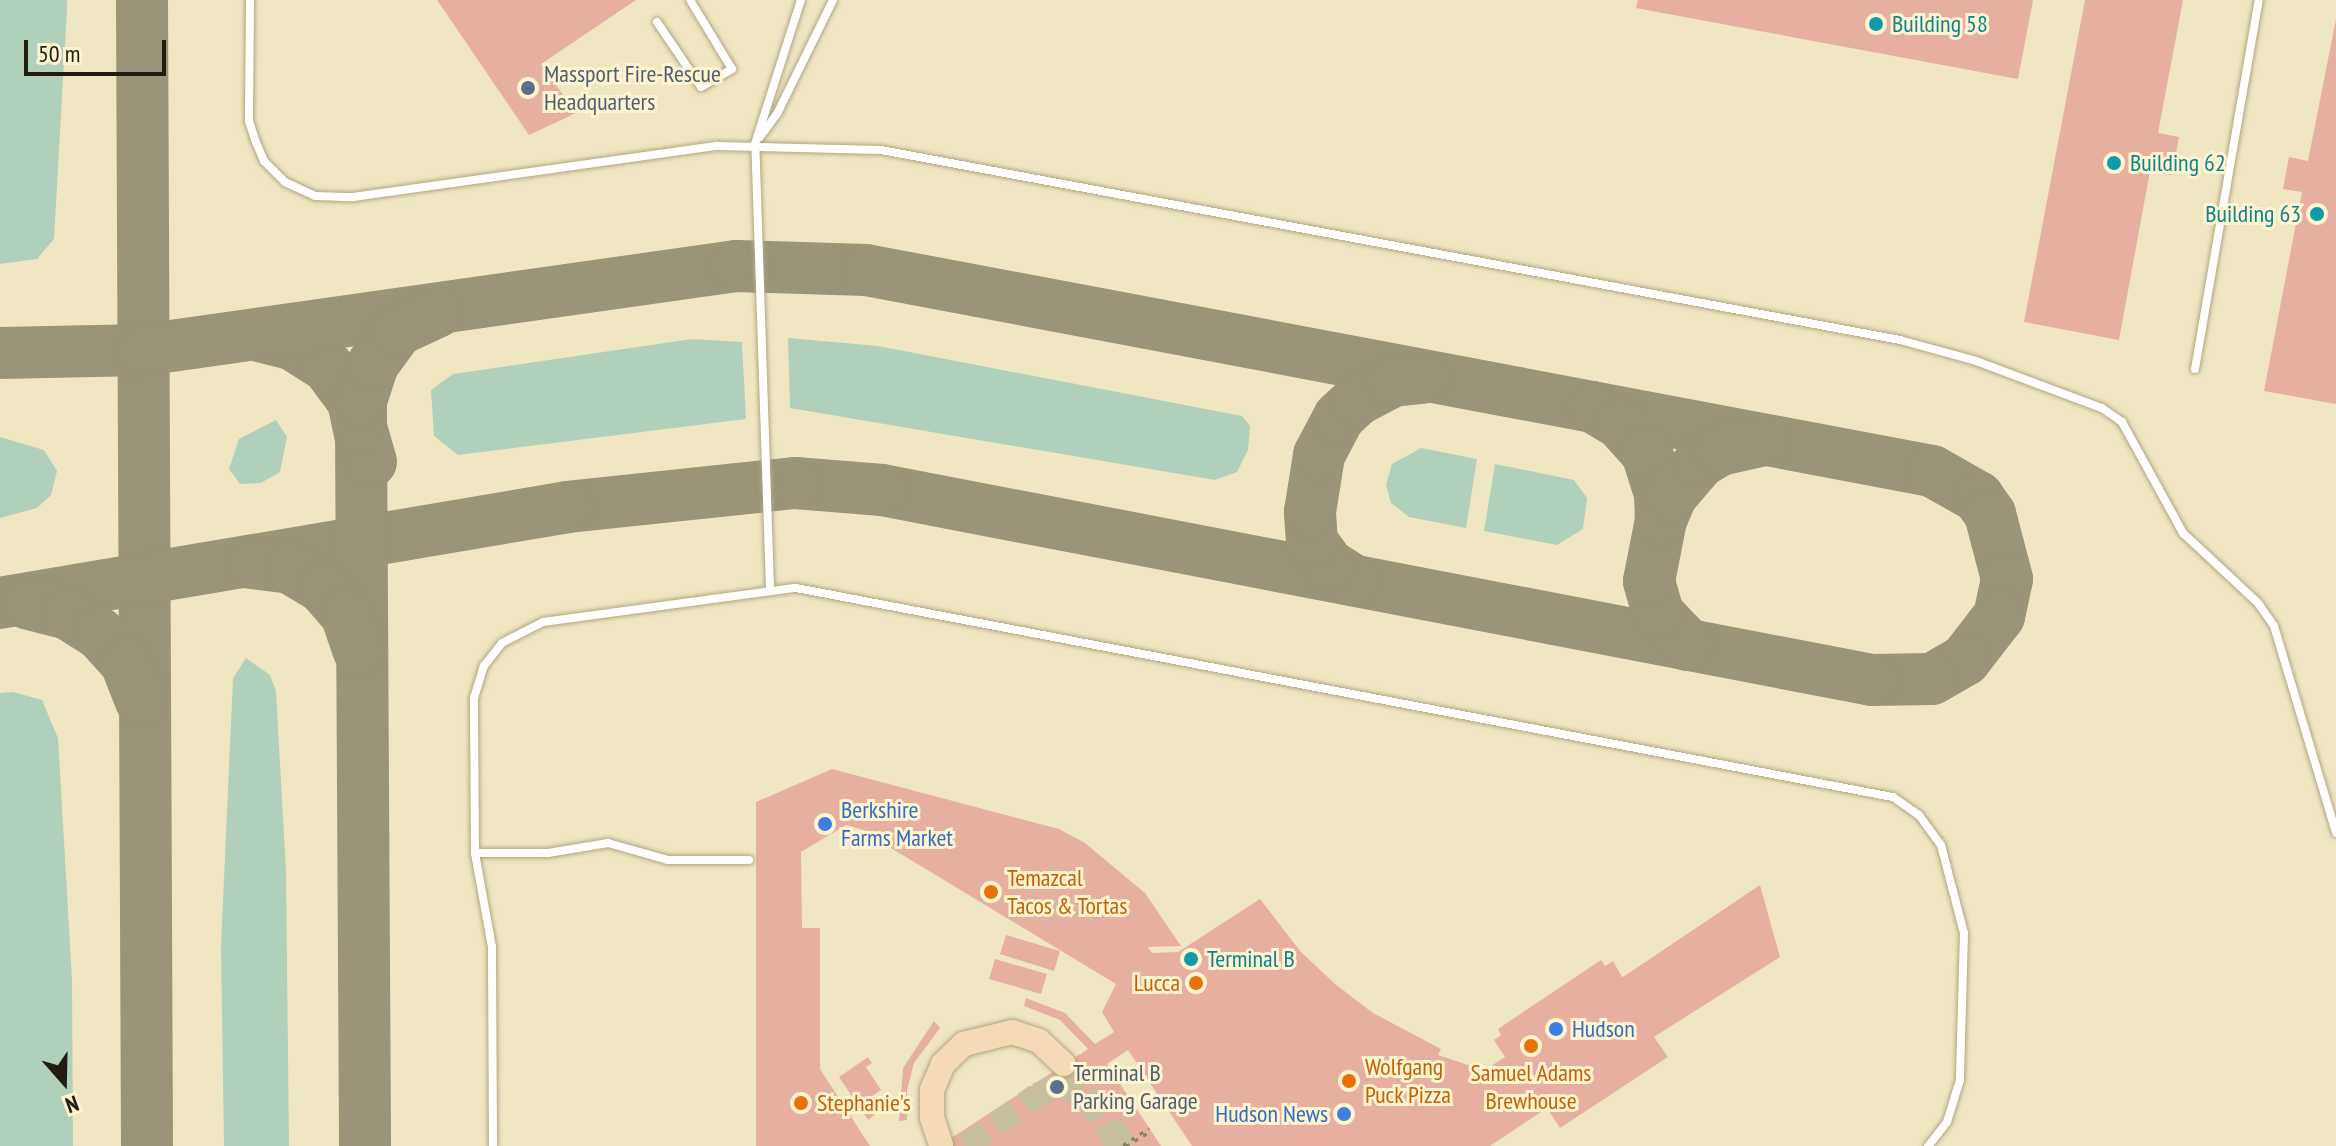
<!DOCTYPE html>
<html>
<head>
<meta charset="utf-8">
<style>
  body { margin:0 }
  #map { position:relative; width:2336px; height:1146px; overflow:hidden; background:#f0e7c2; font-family:"PT Sans Narrow",sans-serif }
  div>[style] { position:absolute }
  .green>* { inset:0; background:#b0d0bb }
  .taxiway>* { height:52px; margin:-26px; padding:0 26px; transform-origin:26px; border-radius:26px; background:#9a9478 }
  .building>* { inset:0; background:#e7afa0 }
  .secondary-tunnel>* { height:24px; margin-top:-12px; transform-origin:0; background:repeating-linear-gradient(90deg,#c6bf9e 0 24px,transparent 0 36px) }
  .primary-tunnel>* { height:26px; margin-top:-13px; transform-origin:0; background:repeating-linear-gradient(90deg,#c6bf9e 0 26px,transparent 0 39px) }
  .path>* { height:3px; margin-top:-1.5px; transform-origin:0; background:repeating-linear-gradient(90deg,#857f66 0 4px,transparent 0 10px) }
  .roads { filter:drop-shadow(0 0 2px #afa683) drop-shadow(0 0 2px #afa683) }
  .lane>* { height:8px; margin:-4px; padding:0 4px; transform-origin:4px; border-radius:4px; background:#fff }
  .secondary>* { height:24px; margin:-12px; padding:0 12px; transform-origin:12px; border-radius:12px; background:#f5dbb5 }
  .dots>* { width:22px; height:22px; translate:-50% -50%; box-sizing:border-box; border:4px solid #fef4cf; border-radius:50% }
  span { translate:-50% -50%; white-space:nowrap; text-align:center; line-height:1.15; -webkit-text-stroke:6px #fef4cf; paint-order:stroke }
  .culture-label { font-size:24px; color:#0d838f }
  .left { translate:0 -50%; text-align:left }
  .right { translate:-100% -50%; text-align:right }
  .service-label { font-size:24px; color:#4e5e75 }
  .shop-label { font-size:24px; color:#366cbe }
  .food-label { font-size:24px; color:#c56008 }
  .north { position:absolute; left:24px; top:1042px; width:80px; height:80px; -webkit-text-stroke:6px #fef4cf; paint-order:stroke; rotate:160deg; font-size:22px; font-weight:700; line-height:32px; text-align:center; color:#201d0f }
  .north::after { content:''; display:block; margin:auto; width:28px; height:36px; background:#201d0f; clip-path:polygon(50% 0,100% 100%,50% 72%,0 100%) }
  .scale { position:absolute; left:24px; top:40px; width:142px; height:36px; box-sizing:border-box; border:4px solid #201d0f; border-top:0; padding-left:10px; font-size:24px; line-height:28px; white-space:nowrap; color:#201d0f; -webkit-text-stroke:6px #fef4cf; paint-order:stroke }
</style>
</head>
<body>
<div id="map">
  <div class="green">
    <div style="clip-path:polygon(0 0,67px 0,67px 9px,54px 239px,37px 259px,0 264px)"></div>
    <div style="clip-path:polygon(788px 338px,878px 346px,1242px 416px,1250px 426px,1248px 450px,1237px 472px,1215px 480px,790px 408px)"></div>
    <div style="clip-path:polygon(692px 339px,742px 342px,746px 419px,458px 455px,434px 436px,431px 390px,453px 374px)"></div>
    <div style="clip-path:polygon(276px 420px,287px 437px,280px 472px,261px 483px,240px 484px,229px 469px,239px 439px)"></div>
    <div style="clip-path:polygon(0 437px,44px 450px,57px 471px,51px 495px,37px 508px,0 518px)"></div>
    <div style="clip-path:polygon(1421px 448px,1477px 459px,1466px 528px,1409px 517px,1391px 503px,1386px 485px,1392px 464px)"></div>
    <div style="clip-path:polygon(1495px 464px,1574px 480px,1587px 498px,1583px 529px,1557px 545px,1484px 531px)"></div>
    <div style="clip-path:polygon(246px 658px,270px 675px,276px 691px,286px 870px,289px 1146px,224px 1146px,221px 946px,233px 678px)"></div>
    <div style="clip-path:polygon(13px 692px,42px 700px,58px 738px,72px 979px,73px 1146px,0 1146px,0 693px)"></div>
  </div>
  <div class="taxiway">
    <div style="left:142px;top:0;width:1146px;rotate:89.75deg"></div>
    <div style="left:259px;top:336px;width:34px;rotate:14deg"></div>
    <div style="left:292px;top:344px;width:43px;rotate:32.6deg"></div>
    <div style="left:328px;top:367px;width:42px;rotate:53.7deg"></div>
    <div style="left:353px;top:401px;width:35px;rotate:78deg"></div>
    <div style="left:0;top:353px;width:143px;rotate:-1.2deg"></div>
    <div style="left:143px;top:350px;width:599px;rotate:-8.06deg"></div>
    <div style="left:736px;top:266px;width:130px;rotate:1.8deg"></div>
    <div style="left:866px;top:270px;width:1085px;rotate:10.68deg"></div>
    <div style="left:1932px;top:471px;width:53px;rotate:29.5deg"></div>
    <div style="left:1978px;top:497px;width:21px;rotate:55deg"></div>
    <div style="left:1990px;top:514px;width:67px;rotate:75.3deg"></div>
    <div style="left:2007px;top:579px;width:38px;rotate:102deg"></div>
    <div style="left:1999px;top:616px;width:56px;rotate:127.7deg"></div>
    <div style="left:1965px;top:660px;width:38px;rotate:150deg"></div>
    <div style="left:1932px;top:679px;width:60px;rotate:179deg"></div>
    <div style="left:1872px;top:680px;width:1008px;rotate:-169.14deg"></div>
    <div style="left:882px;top:490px;width:87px;rotate:-175.4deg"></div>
    <div style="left:795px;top:483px;width:228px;rotate:174deg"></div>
    <div style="left:568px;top:507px;width:576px;rotate:170.41deg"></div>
    <div style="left:1593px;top:407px;width:33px;rotate:31deg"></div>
    <div style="left:1621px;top:424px;width:39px;rotate:48deg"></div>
    <div style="left:1647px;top:453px;width:43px;rotate:72.4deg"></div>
    <div style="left:1660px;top:494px;width:26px;rotate:88deg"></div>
    <div style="left:361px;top:427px;width:719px;rotate:89.68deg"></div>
    <div style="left:371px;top:462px;width:36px;rotate:-106deg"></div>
    <div style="left:361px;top:427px;width:26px;rotate:-90deg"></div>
    <div style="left:361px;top:401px;width:39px;rotate:-72deg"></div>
    <div style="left:373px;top:364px;width:42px;rotate:-53.7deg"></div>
    <div style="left:398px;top:330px;width:43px;rotate:-24.8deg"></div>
    <div style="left:251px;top:563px;width:39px;rotate:7deg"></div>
    <div style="left:290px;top:568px;width:39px;rotate:31deg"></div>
    <div style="left:323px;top:588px;width:35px;rotate:49deg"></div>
    <div style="left:346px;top:614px;width:39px;rotate:71deg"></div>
    <div style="left:1353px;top:580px;width:28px;rotate:-148deg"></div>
    <div style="left:1329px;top:565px;width:29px;rotate:-126deg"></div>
    <div style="left:1312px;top:542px;width:30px;rotate:-94deg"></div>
    <div style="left:1310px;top:512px;width:58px;rotate:-81deg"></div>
    <div style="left:1319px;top:455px;width:43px;rotate:-62.2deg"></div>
    <div style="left:1339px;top:417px;width:25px;rotate:-43deg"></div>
    <div style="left:1357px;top:400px;width:41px;rotate:-27.8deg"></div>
    <div style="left:1393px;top:381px;width:31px;rotate:-6deg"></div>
    <div style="left:26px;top:603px;width:43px;rotate:14.7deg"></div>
    <div style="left:68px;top:614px;width:36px;rotate:32deg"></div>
    <div style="left:99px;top:633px;width:40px;rotate:48deg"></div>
    <div style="left:126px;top:663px;width:41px;rotate:68.5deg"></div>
    <div style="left:1688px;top:645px;width:44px;rotate:-133.2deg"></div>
    <div style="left:1658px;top:613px;width:33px;rotate:-106deg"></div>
    <div style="left:1649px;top:581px;width:62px;rotate:-78.9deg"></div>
    <div style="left:1661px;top:520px;width:26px;rotate:-67deg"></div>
    <div style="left:1671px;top:496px;width:45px;rotate:-49.5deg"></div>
    <div style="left:1700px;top:462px;width:23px;rotate:-31deg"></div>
    <div style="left:1720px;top:450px;width:45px;rotate:-12.8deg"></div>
  </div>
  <div class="building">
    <div style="clip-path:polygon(437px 0,636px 0,541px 64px,576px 113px,529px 135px)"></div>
    <div style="clip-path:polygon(1638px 0,2033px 0,2018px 79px,1636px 8px)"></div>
    <div style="clip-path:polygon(2085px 0,2183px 0,2158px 133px,2179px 137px,2172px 175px,2150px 171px,2119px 340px,2024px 322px)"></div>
    <div style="clip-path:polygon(2336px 19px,2336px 404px,2264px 391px,2302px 192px,2283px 189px,2289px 157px,2308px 161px)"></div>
    <div style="clip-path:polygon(832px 769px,1059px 829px,1085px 843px,1145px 893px,1181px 946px,1148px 947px,1152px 953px,1178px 952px,1260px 899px,1301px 952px,1335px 984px,1373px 1013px,1441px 1049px,1438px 1055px,1480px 1069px,1479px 1074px,1505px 1057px,1494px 1040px,1501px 1035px,1498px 1029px,1601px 960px,1605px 966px,1613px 961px,1622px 977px,1626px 975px,1760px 885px,1780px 957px,1654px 1037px,1668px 1057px,1560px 1128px,1547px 1108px,1490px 1146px,1192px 1146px,1128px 1050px,1107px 1064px,1161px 1146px,939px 1146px,1088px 1049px,1060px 1020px,1024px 1006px,1026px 998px,1065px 1013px,1095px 1044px,1114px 1032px,1102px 1012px,1116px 984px,881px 842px,884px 836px,846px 825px,801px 852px,802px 928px,820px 928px,820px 1069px,870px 1146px,756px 1146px,756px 802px)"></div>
    <div style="clip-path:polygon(1006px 935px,1060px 951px,1054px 971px,1000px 954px)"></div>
    <div style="clip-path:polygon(995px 959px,1047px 974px,1041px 994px,989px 979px)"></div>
    <div style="clip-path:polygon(934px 1021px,940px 1028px,914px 1063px,907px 1090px,907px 1120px,899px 1121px,903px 1068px)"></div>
    <div style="clip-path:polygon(868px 1057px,872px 1063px,866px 1067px,881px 1090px,868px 1099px,877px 1113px,868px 1120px,839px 1077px)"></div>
  </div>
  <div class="secondary-tunnel">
    <div style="left:966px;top:1146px;width:87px;rotate:-35.7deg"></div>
    <div style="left:1037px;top:1095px;width:24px;rotate:-22deg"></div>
    <div style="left:1059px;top:1086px;width:27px;rotate:20deg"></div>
    <div style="left:1084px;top:1095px;width:62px;rotate:54.8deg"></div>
  </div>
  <div class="primary-tunnel">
    <div style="left:1064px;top:1064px;width:102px;rotate:53.8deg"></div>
  </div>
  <div class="path">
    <div style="left:1123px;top:1145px;width:31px;rotate:-33deg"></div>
    <div style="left:1126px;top:1146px;width:29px;rotate:-31deg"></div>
  </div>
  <div class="roads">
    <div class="lane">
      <div style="left:250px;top:0;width:121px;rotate:90.5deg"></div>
      <div style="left:249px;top:121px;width:22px;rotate:72deg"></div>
      <div style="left:256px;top:142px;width:21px;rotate:67deg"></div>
      <div style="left:264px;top:161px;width:30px;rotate:45deg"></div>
      <div style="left:285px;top:182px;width:33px;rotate:25deg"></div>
      <div style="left:315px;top:196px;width:38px;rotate:2deg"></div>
      <div style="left:353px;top:197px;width:368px;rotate:-8deg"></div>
      <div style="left:717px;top:146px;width:164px;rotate:1.4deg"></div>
      <div style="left:881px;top:150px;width:1037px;rotate:10.56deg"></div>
      <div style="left:1900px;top:340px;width:79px;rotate:15.4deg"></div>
      <div style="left:1976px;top:361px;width:134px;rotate:20.5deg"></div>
      <div style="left:2102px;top:408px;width:24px;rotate:35deg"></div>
      <div style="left:2122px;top:422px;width:127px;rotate:61.2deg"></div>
      <div style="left:2183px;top:533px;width:103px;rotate:43deg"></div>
      <div style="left:2258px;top:603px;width:28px;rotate:55deg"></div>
      <div style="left:2274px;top:626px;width:216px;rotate:73.3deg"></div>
      <div style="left:657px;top:22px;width:78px;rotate:55.9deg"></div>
      <div style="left:701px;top:87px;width:36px;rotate:-30deg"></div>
      <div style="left:732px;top:69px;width:81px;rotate:-121.3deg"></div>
      <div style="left:760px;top:137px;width:29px;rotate:-54deg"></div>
      <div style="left:777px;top:114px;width:127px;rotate:-63.8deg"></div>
      <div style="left:2195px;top:369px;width:375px;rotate:-80.2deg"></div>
      <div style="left:770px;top:588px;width:444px;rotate:-91.9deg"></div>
      <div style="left:755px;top:144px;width:151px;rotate:-72.3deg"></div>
      <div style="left:475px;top:853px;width:73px"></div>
      <div style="left:548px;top:853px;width:61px;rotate:-9.5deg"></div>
      <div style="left:608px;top:843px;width:62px;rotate:15.8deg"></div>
      <div style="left:668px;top:860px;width:81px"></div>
      <div style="left:493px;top:1146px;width:199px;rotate:-90.3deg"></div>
      <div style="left:492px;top:947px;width:96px;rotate:-100.3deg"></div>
      <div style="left:475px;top:853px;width:155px;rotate:-90.4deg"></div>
      <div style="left:474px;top:698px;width:34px;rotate:-73deg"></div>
      <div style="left:484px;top:666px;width:29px;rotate:-52deg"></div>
      <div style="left:502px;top:643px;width:46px;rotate:-27.1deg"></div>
      <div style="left:543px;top:622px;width:255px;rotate:-7.7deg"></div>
      <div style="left:796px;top:588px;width:1117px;rotate:10.79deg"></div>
      <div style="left:1893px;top:797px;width:32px;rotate:35deg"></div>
      <div style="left:1919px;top:815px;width:37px;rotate:54deg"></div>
      <div style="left:1941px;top:845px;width:91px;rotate:75.4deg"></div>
      <div style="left:1964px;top:933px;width:147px;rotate:91.6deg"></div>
      <div style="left:1960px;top:1080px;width:44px;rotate:107.2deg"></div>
      <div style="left:1947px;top:1122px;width:31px;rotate:128deg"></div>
    </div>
    <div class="secondary">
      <div style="left:941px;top:1145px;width:28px;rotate:-108deg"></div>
      <div style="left:932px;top:1118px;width:28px;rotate:-90deg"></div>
      <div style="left:932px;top:1090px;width:28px;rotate:-67deg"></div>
      <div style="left:943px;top:1064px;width:29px;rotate:-44deg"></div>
      <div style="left:964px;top:1044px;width:49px;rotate:-14deg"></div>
      <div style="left:1012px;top:1032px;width:28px;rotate:18deg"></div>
      <div style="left:1039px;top:1041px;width:34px;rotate:43deg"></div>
    </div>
  </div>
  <div class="dots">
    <div style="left:1876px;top:24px;background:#0f9aa8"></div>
    <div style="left:528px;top:88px;background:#5c6f8a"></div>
    <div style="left:2114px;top:163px;background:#0f9aa8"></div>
    <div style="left:2317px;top:214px;background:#0f9aa8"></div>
    <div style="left:825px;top:824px;background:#3f7fe0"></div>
    <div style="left:991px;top:892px;background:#e8710a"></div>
    <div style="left:1191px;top:959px;background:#0f9aa8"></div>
    <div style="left:1196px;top:983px;background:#e8710a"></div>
    <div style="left:1556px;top:1029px;background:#3f7fe0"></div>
    <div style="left:1531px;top:1046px;background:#e8710a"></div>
    <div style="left:1349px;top:1081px;background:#e8710a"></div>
    <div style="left:1057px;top:1087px;background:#5c6f8a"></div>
    <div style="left:801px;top:1103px;background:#e8710a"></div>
    <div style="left:1344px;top:1114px;background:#3f7fe0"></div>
  </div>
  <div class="culture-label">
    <span class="left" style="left:1892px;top:24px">Building 58</span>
    <span class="left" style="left:2130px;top:163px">Building 62</span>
    <span class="right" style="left:2301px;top:214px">Building 63</span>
    <span class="left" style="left:1207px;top:959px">Terminal B</span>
  </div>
  <div class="service-label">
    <span class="left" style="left:544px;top:88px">Massport Fire-Rescue<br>Headquarters</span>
    <span class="left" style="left:1073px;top:1087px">Terminal B<br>Parking Garage</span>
  </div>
  <div class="shop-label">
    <span class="left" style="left:841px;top:824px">Berkshire<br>Farms Market</span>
    <span class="left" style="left:1572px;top:1029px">Hudson</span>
    <span class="right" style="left:1328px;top:1114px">Hudson News</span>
  </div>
  <div class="food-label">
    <span class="left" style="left:1007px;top:892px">Temazcal<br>Tacos &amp; Tortas</span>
    <span class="right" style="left:1180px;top:983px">Lucca</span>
    <span class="left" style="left:1365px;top:1081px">Wolfgang<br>Puck Pizza</span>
    <span style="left:1531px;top:1087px">Samuel Adams<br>Brewhouse</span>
    <span class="left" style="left:817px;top:1103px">Stephanie's</span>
  </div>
  <div class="north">N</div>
  <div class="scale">50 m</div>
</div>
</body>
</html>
